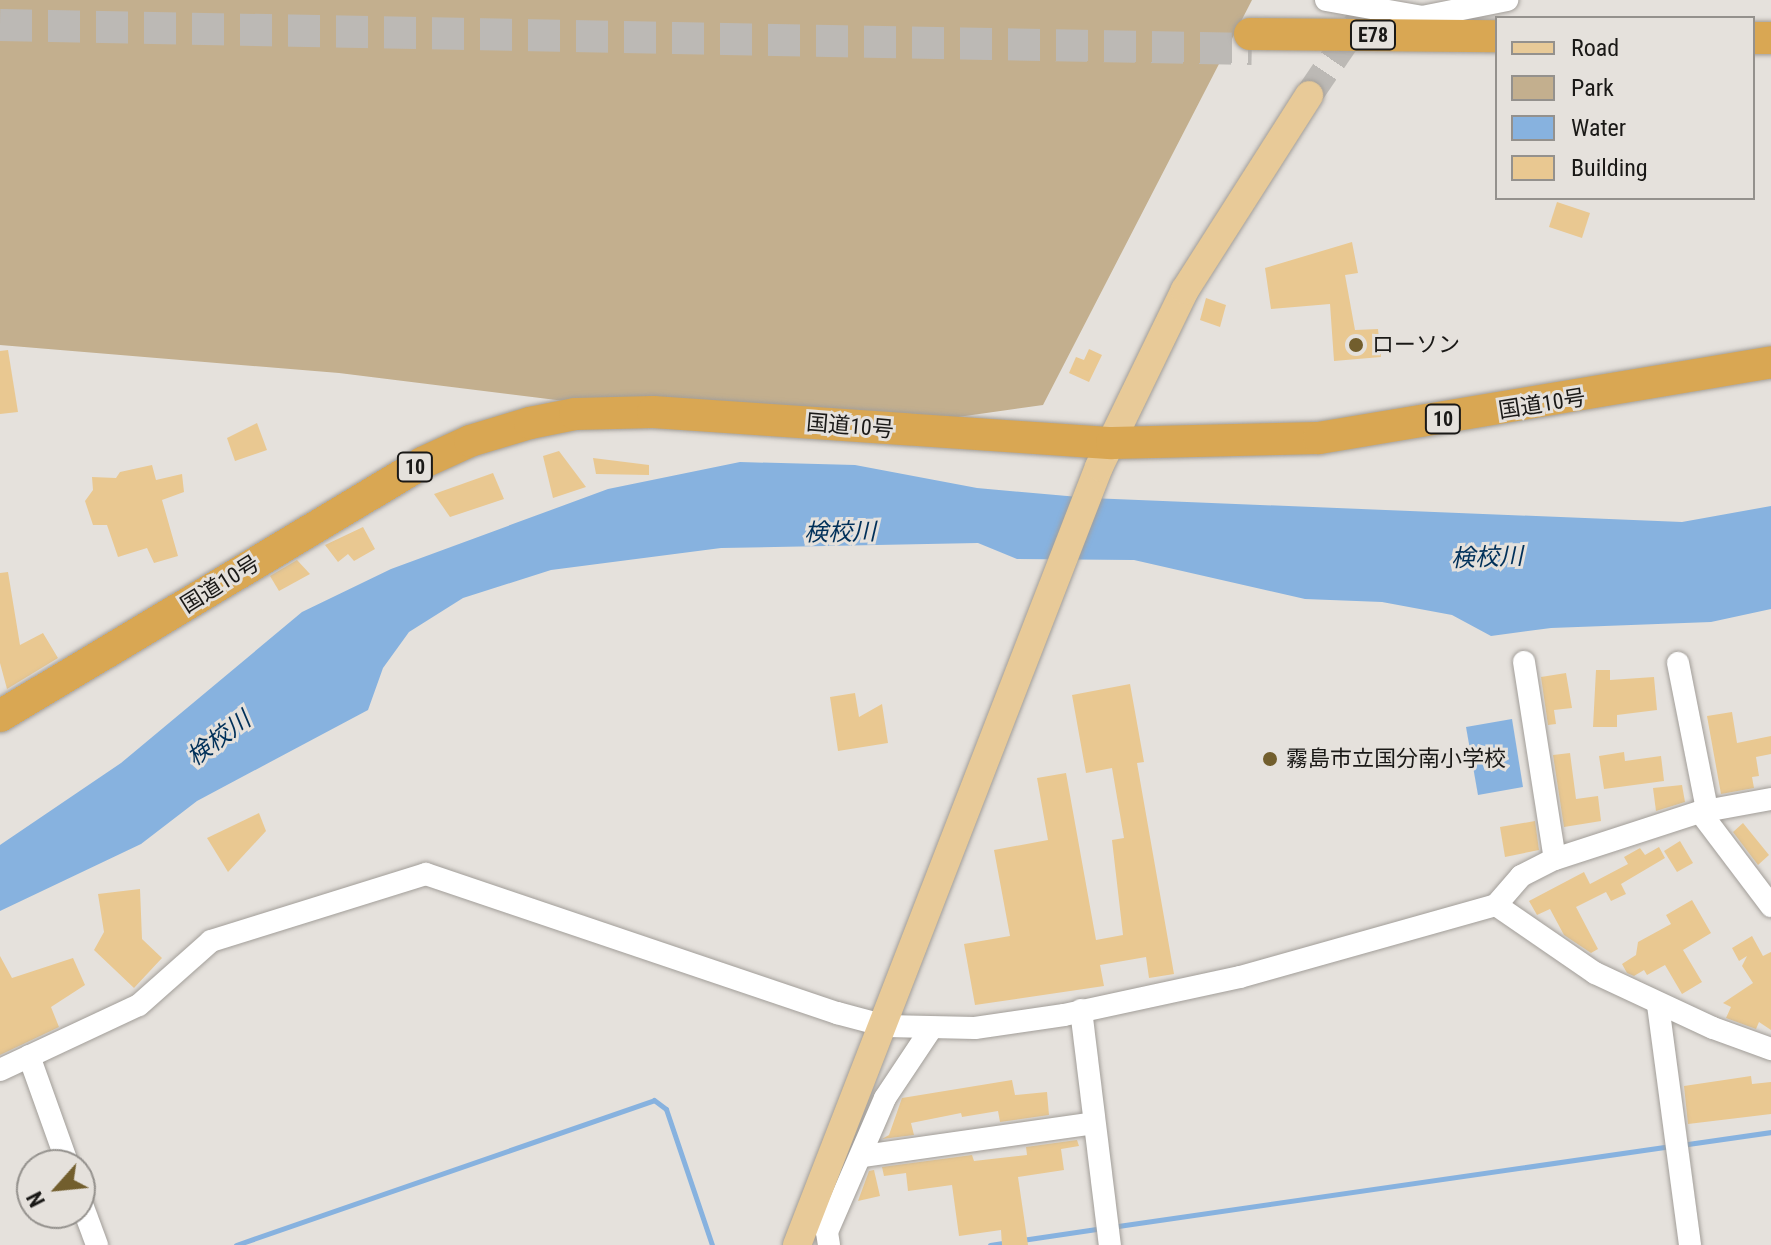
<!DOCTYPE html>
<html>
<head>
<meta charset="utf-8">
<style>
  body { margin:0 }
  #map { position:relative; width:1771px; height:1245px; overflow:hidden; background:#e5e1dc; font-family:"Roboto Condensed","Noto Sans JP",sans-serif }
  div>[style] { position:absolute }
  .green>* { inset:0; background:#c3af8e }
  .water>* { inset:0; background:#87b2df }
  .stream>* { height:5px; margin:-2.5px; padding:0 2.5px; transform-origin:2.5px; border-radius:2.5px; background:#87b2df }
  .building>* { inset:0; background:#e9c891 }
  .major-tunnel>* { height:28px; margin-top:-14px; transform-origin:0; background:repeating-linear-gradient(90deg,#bcb9b5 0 28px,transparent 0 42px) }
  .highway-tunnel>* { height:32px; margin-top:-16px; transform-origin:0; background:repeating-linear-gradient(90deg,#bcb9b5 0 32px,transparent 0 48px) }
  .roads { filter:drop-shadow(0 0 2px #a29e99) drop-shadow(0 0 2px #a29e99) }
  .minor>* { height:22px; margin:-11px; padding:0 11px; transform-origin:11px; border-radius:11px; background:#fff }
  .major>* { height:28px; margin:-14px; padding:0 14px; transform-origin:14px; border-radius:14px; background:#e8ca98 }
  .highway>* { height:32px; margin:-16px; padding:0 16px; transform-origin:16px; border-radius:16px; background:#d9a753 }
  .dots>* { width:22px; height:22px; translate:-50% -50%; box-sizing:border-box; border:4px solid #e5e1dc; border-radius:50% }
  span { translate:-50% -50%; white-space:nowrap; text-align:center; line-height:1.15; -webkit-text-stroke:6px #e5e1dc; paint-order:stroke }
  .shield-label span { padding:2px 6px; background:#e5e1dc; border:2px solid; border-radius:6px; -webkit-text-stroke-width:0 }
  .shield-label { font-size:20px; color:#1a1917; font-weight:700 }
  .poi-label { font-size:22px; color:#1a1917 }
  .left { translate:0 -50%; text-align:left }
  .street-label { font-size:22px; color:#1a1917 }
  .water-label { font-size:24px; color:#003059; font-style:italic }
  .legend { position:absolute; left:1495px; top:16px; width:260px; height:184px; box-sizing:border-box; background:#e5e1dc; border:2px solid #94918d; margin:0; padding:10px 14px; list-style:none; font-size:24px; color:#1a1917 }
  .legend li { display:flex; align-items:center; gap:16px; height:40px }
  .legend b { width:40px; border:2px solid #94918d }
  .north { position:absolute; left:16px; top:1149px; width:80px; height:80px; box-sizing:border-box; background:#e5e1dc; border:2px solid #94918d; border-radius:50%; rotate:243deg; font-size:22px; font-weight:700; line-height:32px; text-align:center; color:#1a1917 }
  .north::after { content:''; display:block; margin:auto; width:28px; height:36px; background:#725e2d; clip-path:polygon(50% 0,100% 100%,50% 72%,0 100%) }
</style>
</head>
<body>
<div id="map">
  <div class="green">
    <div style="clip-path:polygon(0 0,1252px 0,1043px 405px,951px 418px,653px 412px,339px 373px,0 345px)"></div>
  </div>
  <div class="water">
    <div style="clip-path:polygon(740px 462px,855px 465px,977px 488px,1090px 498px,1682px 522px,1771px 506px,1771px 609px,1711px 622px,1551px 628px,1491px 636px,1452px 615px,1382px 602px,1305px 599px,1134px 560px,1017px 559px,978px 543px,721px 548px,551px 570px,463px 598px,409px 632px,383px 668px,368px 710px,197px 801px,141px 844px,0 911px,0 845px,121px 763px,302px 612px,391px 569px,608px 489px)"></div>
    <div style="clip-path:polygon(1512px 719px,1523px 787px,1478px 795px,1466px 727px)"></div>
  </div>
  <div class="stream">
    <div style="left:1681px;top:1145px;width:91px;rotate:-8.2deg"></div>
    <div style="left:1118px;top:1226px;width:559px;rotate:-8.23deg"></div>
    <div style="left:1022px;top:1240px;width:82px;rotate:-8.4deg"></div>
    <div style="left:236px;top:1245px;width:442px;rotate:-19.1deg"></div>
    <div style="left:654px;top:1100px;width:15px;rotate:37deg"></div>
    <div style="left:666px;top:1109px;width:144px;rotate:71.3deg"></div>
    <div style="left:990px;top:1245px;width:18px;rotate:-9deg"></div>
  </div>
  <div class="building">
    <div style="clip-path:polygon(1557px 202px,1590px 213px,1582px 238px,1549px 227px)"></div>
    <div style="clip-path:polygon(1352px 242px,1358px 273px,1345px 275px,1355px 330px,1378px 329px,1381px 357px,1334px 361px,1330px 304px,1271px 309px,1265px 268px)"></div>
    <div style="clip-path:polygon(1206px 298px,1226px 305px,1220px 327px,1200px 320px)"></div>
    <div style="clip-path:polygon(1089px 349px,1102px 355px,1089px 382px,1069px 373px,1076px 357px,1084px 360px)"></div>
    <div style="clip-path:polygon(8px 350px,18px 412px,0 414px,0 351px)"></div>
    <div style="clip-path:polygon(257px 423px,267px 450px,235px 461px,227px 438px)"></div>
    <div style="clip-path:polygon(559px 451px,586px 487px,553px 498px,543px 456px)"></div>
    <div style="clip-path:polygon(593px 458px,649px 465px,649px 475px,596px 474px)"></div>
    <div style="clip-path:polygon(152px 465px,156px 480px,182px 474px,184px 492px,162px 500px,178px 556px,154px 563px,147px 548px,118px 557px,107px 525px,93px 525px,85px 501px,93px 490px,92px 477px,116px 478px,120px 472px)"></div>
    <div style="clip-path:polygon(493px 473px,504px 499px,450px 517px,434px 494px)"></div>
    <div style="clip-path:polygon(363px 527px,375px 549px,354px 561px,348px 554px,338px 562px,325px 545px)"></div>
    <div style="clip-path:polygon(297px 560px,310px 574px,279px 591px,270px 576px)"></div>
    <div style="clip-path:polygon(8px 572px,20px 645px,43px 633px,58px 658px,7px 689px,0 663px,0 573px)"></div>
    <div style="clip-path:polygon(1596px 670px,1610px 670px,1610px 680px,1654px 677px,1657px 710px,1617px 715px,1617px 727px,1593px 727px)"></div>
    <div style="clip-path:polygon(1566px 673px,1572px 708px,1554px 710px,1556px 724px,1548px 725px,1541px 677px)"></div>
    <div style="clip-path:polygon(1130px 684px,1144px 762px,1137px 763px,1174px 974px,1149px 978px,1146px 957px,1100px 965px,1104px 986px,975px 1005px,964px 944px,1010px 936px,994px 850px,1048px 840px,1037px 778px,1066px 773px,1096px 940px,1123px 935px,1112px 840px,1124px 838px,1112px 768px,1086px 773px,1072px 695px)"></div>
    <div style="clip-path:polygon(855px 693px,859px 717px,882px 704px,888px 743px,838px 751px,830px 697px)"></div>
    <div style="clip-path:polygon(1732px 712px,1737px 743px,1771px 736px,1771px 754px,1756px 757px,1759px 776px,1752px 777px,1754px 788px,1721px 794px,1707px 716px)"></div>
    <div style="clip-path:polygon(1624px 752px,1625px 761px,1661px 756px,1664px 781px,1604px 789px,1599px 756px)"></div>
    <div style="clip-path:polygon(1570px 753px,1576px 799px,1598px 796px,1601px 821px,1564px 827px,1553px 755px)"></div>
    <div style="clip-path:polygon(1682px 785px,1685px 802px,1656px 811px,1653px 788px)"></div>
    <div style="clip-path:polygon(259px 813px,266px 831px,228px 872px,207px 838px)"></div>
    <div style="clip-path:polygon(1535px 821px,1539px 850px,1505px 857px,1500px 827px)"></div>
    <div style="clip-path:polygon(1743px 823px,1769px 855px,1758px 865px,1733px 832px)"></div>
    <div style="clip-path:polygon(1680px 841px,1693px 863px,1677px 872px,1664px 851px)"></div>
    <div style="clip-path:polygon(1659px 847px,1665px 858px,1621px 884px,1626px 894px,1611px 901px,1606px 892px,1576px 907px,1598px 949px,1591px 953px,1564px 935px,1550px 909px,1537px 915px,1529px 901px,1584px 872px,1590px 884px,1628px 864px,1624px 857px,1640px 848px,1645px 855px)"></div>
    <div style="clip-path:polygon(140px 889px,142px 939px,162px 958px,134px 988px,94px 950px,104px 932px,98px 894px)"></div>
    <div style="clip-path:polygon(1692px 900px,1711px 933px,1683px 950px,1702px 982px,1682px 994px,1665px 965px,1647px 975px,1644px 970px,1634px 976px,1627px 973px,1622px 964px,1636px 955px,1638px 942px,1671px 924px,1666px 915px)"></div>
    <div style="clip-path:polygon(1752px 936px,1763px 956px,1771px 952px,1771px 1030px,1759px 1022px,1756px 1029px,1726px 1018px,1731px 1007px,1723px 1003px,1753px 983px,1742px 966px,1747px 956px,1739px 961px,1732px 948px)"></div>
    <div style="clip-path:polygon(0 956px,12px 978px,73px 958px,85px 985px,51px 1007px,59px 1027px,0 1055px)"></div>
    <div style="clip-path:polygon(1751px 1076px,1752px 1084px,1771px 1082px,1771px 1114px,1688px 1124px,1684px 1086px)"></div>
    <div style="clip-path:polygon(1012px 1080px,1015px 1095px,1047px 1092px,1049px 1115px,1000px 1122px,998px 1111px,962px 1117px,961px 1113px,911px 1123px,914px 1135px,882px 1139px,889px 1135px,902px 1098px)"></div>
    <div style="clip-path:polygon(1077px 1140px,1079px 1146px,1061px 1149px,1064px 1170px,1018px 1177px,1028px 1245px,1002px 1245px,1001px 1230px,959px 1236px,952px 1185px,908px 1191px,906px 1173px,884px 1176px,882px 1167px,972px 1155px,974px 1161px,1027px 1155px,1026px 1147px)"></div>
    <div style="clip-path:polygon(874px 1170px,880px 1196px,858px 1201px,869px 1171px)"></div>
  </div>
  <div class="major-tunnel">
    <div style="left:1309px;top:95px;width:91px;rotate:-55.8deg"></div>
  </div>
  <div class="highway-tunnel">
    <div style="left:0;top:25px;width:1252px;rotate:1.1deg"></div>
  </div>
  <div class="roads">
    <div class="minor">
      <div style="left:1326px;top:0;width:97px;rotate:10deg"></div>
      <div style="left:1422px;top:17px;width:87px;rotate:-11.3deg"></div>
      <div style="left:1524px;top:662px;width:199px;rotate:81.1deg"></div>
      <div style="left:1678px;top:663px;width:150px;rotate:78.8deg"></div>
      <div style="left:1700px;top:812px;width:118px;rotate:52.9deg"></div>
      <div style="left:1496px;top:905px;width:120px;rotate:34.5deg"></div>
      <div style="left:1595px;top:973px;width:130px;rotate:25deg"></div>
      <div style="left:1713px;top:1028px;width:62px;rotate:19.9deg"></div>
      <div style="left:1658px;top:1005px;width:242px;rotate:82.4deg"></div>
      <div style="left:1081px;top:1010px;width:237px;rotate:83deg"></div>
      <div style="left:29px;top:1056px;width:116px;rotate:70.3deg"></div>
      <div style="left:0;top:1070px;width:153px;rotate:-25.1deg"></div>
      <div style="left:139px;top:1005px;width:96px;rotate:-41.6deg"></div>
      <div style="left:211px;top:941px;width:225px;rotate:-17.3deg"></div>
      <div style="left:426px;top:874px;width:434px;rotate:18.7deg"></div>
      <div style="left:837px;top:1013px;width:51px;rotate:14.9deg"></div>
      <div style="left:886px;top:1026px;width:89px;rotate:1.3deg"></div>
      <div style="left:975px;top:1028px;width:90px;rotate:-8.3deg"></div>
      <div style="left:1064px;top:1015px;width:180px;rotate:-12.2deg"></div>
      <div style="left:1240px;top:977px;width:266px;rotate:-15.7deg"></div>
      <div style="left:1496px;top:905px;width:38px;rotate:-49deg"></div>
      <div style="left:1521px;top:876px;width:38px;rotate:-27deg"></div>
      <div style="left:1555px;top:859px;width:152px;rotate:-18deg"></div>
      <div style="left:1700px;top:812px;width:72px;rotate:-10.4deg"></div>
      <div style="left:863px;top:1156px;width:233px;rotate:-8.1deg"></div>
      <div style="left:80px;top:1199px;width:49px;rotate:69.7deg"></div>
      <div style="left:829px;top:1245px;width:13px;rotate:-99deg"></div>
      <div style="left:827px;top:1232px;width:146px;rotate:-66.6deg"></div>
      <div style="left:885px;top:1098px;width:83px;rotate:-56.3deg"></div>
    </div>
    <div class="major">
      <div style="left:797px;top:1245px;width:835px;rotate:-68.79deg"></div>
      <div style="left:1099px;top:467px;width:197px;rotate:-64.1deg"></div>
      <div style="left:1185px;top:290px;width:231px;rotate:-57.5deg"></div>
    </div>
    <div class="highway">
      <div style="left:1250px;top:34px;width:247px;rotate:0.5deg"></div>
      <div style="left:1753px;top:38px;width:18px"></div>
      <div style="left:0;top:716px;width:492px;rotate:-30.9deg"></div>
      <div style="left:422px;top:463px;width:53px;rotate:-24.6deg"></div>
      <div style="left:470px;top:441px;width:63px;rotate:-16.7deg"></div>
      <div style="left:530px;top:423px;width:46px;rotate:-11.3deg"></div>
      <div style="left:575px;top:414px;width:78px;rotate:-1.5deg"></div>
      <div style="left:653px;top:412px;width:460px;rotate:3.9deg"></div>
      <div style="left:1112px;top:443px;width:207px;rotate:-1.4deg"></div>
      <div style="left:1319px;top:438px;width:458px;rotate:-9.5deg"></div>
    </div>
  </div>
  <div class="dots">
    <div style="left:1356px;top:345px;background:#725e2d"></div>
    <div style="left:1270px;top:759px;background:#725e2d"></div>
  </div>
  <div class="shield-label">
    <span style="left:1373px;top:35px">E78</span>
    <span style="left:1443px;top:419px">10</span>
    <span style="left:415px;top:467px">10</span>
  </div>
  <div class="poi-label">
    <span class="left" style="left:1372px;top:345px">ローソン</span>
    <span class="left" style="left:1286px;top:759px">霧島市立国分南小学校</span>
  </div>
  <div class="street-label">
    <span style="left:1542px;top:404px;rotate:-9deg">国道10号</span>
    <span style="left:850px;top:426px;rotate:5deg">国道10号</span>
    <span style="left:220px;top:584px;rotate:-32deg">国道10号</span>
  </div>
  <div class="water-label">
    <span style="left:840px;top:533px;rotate:-1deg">検校川</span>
    <span style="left:1487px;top:558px;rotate:-2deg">検校川</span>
    <span style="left:219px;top:739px;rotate:-37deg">検校川</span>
  </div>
  <ul class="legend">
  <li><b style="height:10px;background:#e8ca98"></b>Road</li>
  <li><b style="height:22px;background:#c3af8e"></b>Park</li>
  <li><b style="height:22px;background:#87b2df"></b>Water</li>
  <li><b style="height:22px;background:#e9c891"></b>Building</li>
  </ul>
  <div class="north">N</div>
</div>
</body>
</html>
